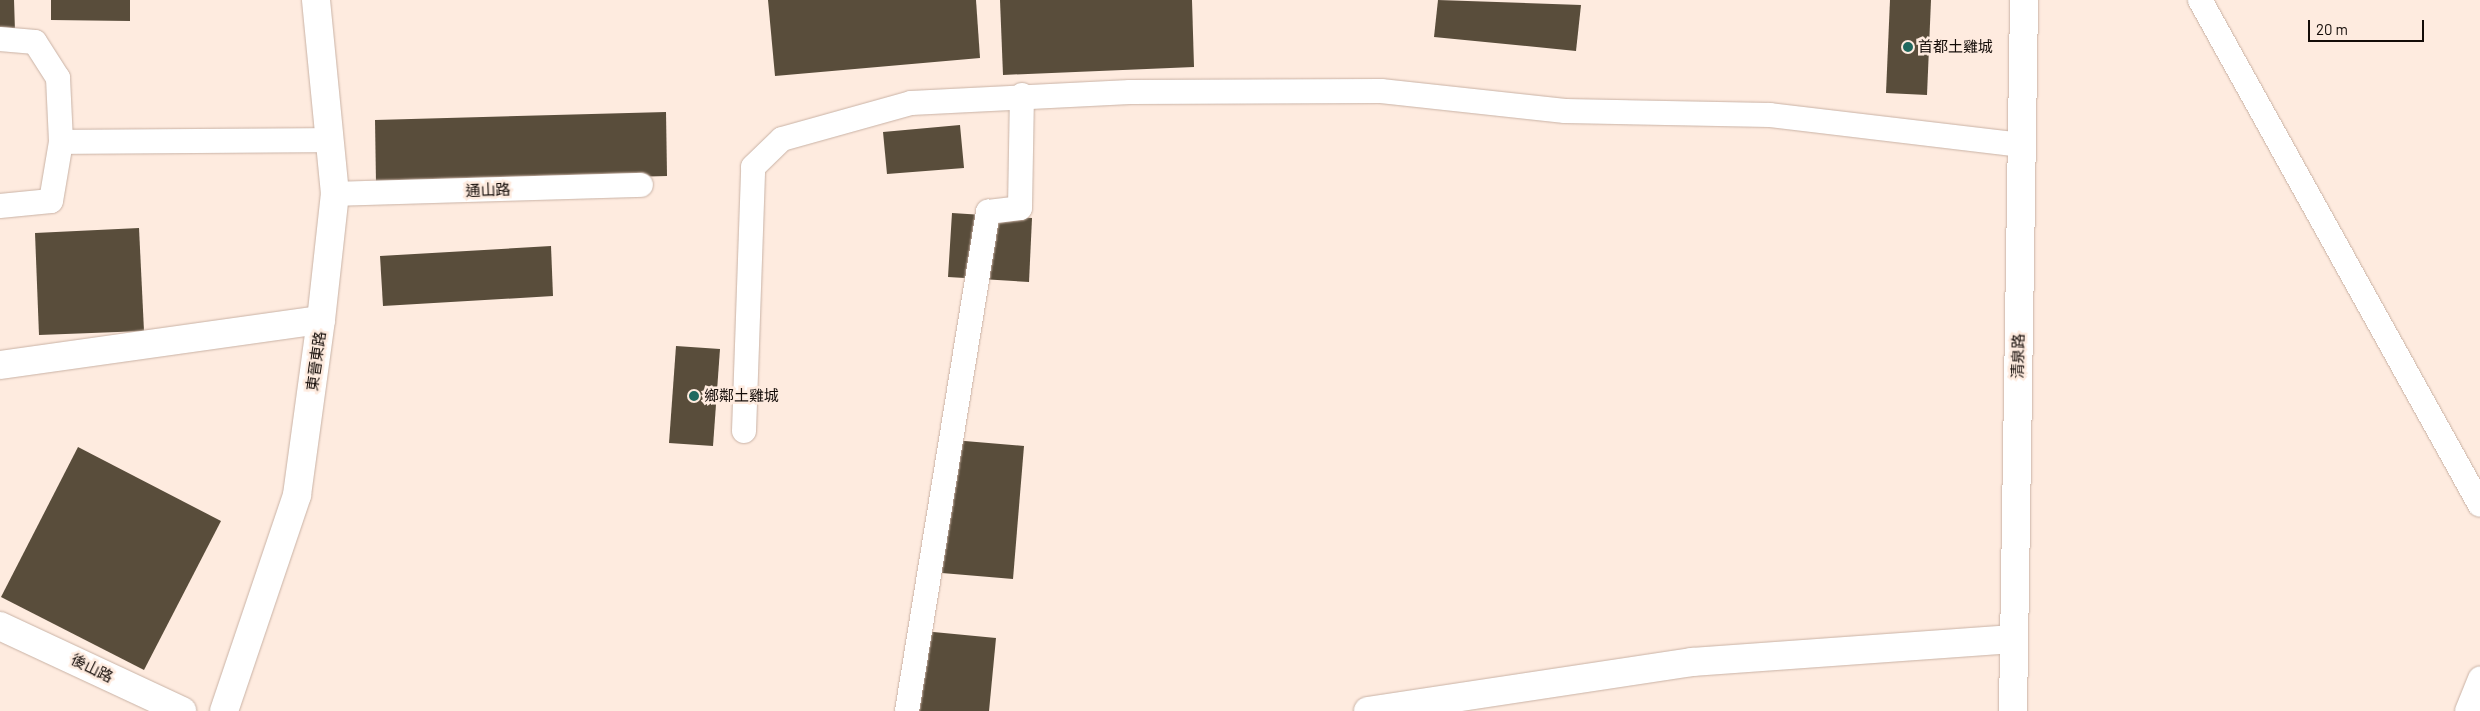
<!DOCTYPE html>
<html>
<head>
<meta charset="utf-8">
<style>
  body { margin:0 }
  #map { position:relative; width:2480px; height:711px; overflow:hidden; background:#feebdf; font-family:Barlow,"Noto Sans TC",sans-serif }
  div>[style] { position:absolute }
  .building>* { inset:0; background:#594d3b }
  .roads { filter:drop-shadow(0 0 1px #c9b2a5) drop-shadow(0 0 1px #c9b2a5) }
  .service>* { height:24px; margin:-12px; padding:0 12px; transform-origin:12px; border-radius:12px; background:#fff }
  .minor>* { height:28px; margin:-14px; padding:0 14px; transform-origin:14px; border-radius:14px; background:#fff }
  .tertiary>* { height:28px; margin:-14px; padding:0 14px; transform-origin:14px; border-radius:14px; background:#fff }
  .dots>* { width:14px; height:14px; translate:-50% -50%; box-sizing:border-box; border:2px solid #feebdf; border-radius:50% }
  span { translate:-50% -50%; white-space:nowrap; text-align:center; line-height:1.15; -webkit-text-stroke:5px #feebdf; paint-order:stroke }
  .poi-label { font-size:15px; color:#140c08 }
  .left { translate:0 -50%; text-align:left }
  .street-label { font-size:15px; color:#140c08 }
  .scale { position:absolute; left:2308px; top:20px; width:116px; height:22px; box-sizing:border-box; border:2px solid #140c08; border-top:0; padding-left:6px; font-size:15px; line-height:18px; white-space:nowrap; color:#140c08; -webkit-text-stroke:4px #feebdf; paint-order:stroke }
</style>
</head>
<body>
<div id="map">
  <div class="building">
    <div style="clip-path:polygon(0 0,14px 0,15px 31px,0 32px)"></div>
    <div style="clip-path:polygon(51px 0,130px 0,130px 21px,51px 20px)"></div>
    <div style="clip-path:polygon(768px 0,976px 0,980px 58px,775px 76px)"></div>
    <div style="clip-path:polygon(1000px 0,1192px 0,1194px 67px,1003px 75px)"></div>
    <div style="clip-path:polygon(1438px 0,1581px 5px,1576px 51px,1434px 37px)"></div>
    <div style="clip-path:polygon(1890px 0,1931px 0,1927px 95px,1886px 93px)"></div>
    <div style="clip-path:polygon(666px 112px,667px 176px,376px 184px,375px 120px)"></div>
    <div style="clip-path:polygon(960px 125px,964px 168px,887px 174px,883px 132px)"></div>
    <div style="clip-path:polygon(952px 213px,1032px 218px,1029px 282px,948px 277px)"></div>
    <div style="clip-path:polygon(139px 228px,144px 331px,39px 335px,35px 233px)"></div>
    <div style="clip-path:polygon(551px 246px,553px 296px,383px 306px,380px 256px)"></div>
    <div style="clip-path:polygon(676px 346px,720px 349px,713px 446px,669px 443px)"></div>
    <div style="clip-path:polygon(941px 439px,1024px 446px,1013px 579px,930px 572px)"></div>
    <div style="clip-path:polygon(78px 447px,221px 521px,144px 670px,1px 597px)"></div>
    <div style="clip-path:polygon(923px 631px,996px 638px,989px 711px,916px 711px)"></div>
  </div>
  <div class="roads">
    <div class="service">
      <div style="left:2200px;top:0;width:577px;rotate:60.99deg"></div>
      <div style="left:0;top:39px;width:35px;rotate:5deg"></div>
      <div style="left:35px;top:42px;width:43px;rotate:57.4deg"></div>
      <div style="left:58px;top:78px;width:64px;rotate:87.3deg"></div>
      <div style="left:335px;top:194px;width:306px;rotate:-1.7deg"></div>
      <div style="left:0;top:206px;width:51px;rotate:-5.6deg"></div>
      <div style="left:51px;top:201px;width:60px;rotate:-80.4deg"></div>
      <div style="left:61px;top:142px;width:270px;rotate:-0.4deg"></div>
      <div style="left:744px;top:431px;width:264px;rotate:-88deg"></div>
      <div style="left:753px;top:167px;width:40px;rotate:-44deg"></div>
      <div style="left:782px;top:139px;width:134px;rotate:-15.6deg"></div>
      <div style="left:911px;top:103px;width:219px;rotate:-2.9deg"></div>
      <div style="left:1130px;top:92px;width:251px;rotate:-0.2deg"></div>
      <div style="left:1381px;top:91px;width:185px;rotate:6.2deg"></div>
      <div style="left:1565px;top:111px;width:205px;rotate:1.1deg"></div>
      <div style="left:1770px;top:115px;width:254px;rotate:6.8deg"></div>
      <div style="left:907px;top:711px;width:506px;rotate:-80.78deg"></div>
      <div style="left:988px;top:212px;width:32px;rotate:-7deg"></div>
      <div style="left:1020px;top:208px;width:113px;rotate:-89deg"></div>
      <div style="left:2467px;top:711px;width:35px;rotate:-68deg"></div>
    </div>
    <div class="minor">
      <div style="left:0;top:365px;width:324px;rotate:-8deg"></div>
      <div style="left:0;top:626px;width:201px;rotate:25deg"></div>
      <div style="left:224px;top:711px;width:228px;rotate:-71.3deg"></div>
      <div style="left:297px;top:495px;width:177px;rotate:-82.2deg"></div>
      <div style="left:321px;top:320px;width:127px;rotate:-83.7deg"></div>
      <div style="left:335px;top:194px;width:195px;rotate:-95.6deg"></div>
      <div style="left:1368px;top:711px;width:328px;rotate:-8.6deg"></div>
      <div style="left:1692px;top:662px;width:322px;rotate:-4.1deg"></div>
    </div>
    <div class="tertiary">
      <div style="left:2013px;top:711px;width:711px;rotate:-89.11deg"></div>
    </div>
  </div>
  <div class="dots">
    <div style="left:1908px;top:47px;background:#20685e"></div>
    <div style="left:694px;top:396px;background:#20685e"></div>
  </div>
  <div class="poi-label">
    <span class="left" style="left:1918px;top:47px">首都土雞城</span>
    <span class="left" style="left:704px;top:396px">鄉鄰土雞城</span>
  </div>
  <div class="street-label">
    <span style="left:488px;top:190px;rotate:-2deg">通山路</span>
    <span style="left:2018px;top:356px;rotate:-89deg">清泉路</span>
    <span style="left:316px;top:361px;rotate:-82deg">東晉東路</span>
    <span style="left:92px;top:668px;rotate:26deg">後山路</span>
  </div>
  <div class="scale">20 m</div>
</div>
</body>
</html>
